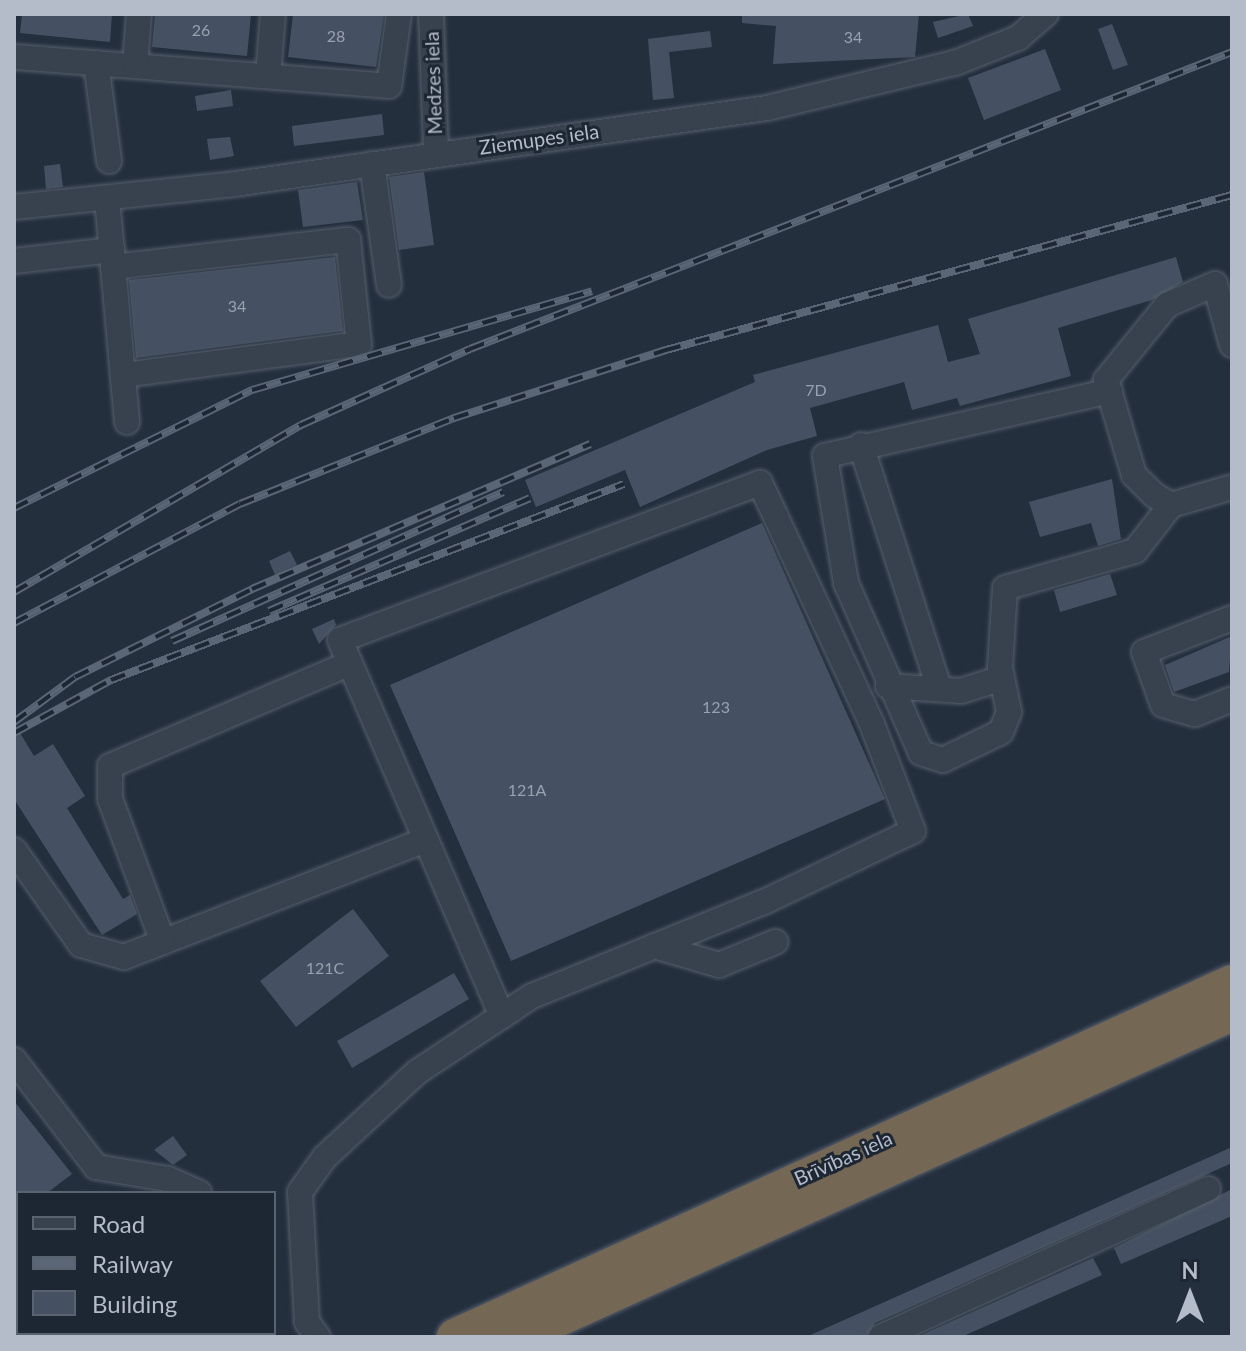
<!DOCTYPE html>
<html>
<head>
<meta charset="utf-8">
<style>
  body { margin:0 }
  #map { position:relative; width:1246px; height:1351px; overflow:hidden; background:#242f3e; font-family:Lato,sans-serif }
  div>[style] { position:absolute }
  .building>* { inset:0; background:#455162 }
  .roads { filter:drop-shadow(0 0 2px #565f6c) drop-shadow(0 0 2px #565f6c) }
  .minor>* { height:24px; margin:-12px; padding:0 12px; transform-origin:12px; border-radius:12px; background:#38414e }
  .highway>* { height:36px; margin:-18px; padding:0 18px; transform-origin:18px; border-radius:18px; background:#746855 }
  .rail>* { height:8px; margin-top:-4px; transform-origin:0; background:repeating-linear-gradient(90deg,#1d2633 0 15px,#5a6575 0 30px); box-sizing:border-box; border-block:2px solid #5a6575 }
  span { translate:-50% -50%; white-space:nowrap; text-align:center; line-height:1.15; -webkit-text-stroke:6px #1d2633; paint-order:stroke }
  .number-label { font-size:16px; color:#98a1af }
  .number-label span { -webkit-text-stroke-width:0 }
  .street-label { font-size:20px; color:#b4bcc9 }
  .frame { position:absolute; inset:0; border:16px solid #b4bcc9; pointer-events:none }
  .legend { position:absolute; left:16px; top:1191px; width:260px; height:144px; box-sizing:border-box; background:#1d2633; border:2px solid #59626f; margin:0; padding:10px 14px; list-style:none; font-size:24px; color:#b4bcc9 }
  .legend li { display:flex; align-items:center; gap:16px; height:40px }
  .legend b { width:40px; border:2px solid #59626f }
  .north { position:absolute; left:1150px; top:1255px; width:80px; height:80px; -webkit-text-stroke:6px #1d2633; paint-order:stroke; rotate:0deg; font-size:22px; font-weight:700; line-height:32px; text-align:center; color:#b4bcc9 }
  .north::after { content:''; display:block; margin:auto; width:28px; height:36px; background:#b4bcc9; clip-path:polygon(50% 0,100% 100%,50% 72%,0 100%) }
</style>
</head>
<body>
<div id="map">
  <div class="building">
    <div style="clip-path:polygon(22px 14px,112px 14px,110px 42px,20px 33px)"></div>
    <div style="clip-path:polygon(155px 14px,251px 14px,247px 56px,152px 47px)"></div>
    <div style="clip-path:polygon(293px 14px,384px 14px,376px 67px,288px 57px)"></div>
    <div style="clip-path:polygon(742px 14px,919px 14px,915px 57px,773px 64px,776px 26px,742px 23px)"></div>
    <div style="clip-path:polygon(968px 14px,973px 26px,938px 38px,933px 22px)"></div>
    <div style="clip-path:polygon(1112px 24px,1128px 65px,1113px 70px,1098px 29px)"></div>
    <div style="clip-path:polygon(710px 31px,712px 47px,669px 52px,674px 98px,653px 100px,648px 39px)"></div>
    <div style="clip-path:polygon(1045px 49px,1061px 90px,984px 120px,968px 78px)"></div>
    <div style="clip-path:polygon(231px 90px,233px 106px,197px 111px,195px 96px)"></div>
    <div style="clip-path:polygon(382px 114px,384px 135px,294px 146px,292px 126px)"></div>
    <div style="clip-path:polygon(230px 137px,234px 156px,210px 160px,207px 139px)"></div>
    <div style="clip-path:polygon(60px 164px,63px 187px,46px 189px,44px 166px)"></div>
    <div style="clip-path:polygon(424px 172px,434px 245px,399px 250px,389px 177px)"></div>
    <div style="clip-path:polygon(357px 182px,363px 220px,303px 227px,298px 190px)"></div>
    <div style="clip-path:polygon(335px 257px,343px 331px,136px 358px,129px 280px)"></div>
    <div style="clip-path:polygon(1176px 257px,1183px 282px,1152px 300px,1058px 328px,1071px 376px,960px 406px,957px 398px,912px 410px,904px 382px,810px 408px,817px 436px,767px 450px,640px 507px,625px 470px,536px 507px,525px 480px,755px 382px,753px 375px,938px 325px,948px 362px,980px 354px,968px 319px)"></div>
    <div style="clip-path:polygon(1112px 479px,1121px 539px,1098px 546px,1091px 523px,1040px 537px,1029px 502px)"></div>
    <div style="clip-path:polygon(762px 523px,885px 799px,511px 961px,390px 685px)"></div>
    <div style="clip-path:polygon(290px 551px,297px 565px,275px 575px,269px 561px)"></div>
    <div style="clip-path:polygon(1110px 574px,1117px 595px,1060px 612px,1054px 590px)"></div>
    <div style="clip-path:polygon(334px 619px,336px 625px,319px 644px,312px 629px)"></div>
    <div style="clip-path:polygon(1232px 636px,1229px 672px,1174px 692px,1165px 665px)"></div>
    <div style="clip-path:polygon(14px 723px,34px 756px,53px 744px,85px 796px,67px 808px,123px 899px,130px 895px,137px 914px,102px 935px,14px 799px)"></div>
    <div style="clip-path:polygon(353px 909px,389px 956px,296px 1027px,260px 981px)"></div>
    <div style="clip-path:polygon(454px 973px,469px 999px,352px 1068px,337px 1041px)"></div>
    <div style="clip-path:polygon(14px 1101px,72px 1174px,47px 1193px,14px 1193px)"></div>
    <div style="clip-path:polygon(173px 1136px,187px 1155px,173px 1165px,154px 1150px)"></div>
    <div style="clip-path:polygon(1232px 1147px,1232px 1163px,875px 1323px,866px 1337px,806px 1337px)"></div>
    <div style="clip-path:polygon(1232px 1189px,1232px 1216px,1121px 1264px,1114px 1248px)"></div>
    <div style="clip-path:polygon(1093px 1258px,1102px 1275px,961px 1337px,917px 1337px)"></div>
  </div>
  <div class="roads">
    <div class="minor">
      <div style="left:431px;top:14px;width:139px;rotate:87.9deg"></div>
      <div style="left:14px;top:57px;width:376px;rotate:4.4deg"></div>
      <div style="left:389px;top:86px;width:73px;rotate:-82.1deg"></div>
      <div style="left:96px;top:63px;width:99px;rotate:82.4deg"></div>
      <div style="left:135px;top:66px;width:52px;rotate:-85.6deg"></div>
      <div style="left:268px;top:76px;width:62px;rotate:-85.4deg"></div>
      <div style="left:372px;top:164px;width:122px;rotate:82deg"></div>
      <div style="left:107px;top:198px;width:225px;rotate:84.9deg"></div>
      <div style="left:14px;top:207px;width:222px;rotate:-5.9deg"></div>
      <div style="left:235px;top:184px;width:537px;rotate:-8.13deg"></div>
      <div style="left:767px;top:108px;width:193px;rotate:-13.5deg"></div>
      <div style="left:955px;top:63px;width:68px;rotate:-21.6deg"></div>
      <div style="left:1018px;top:38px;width:37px;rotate:-41deg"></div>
      <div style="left:14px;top:261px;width:99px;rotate:-6.4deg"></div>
      <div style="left:113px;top:267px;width:237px;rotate:-6.6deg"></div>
      <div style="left:348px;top:240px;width:105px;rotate:84deg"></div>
      <div style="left:359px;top:344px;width:238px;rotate:172.5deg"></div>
      <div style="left:1232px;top:345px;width:63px;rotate:-105.6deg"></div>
      <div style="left:1215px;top:284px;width:52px;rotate:156.4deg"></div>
      <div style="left:1167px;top:305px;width:97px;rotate:129.1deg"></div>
      <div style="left:1106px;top:380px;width:99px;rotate:73.6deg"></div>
      <div style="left:1134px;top:475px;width:28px;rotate:45deg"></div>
      <div style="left:1154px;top:495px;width:20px;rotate:30deg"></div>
      <div style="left:1171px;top:505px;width:64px;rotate:-16.4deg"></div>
      <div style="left:1110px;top:391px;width:292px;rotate:167.2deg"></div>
      <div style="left:825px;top:456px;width:129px;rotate:80.6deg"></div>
      <div style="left:846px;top:583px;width:186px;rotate:66.2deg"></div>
      <div style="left:921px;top:753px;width:23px;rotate:18deg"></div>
      <div style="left:943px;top:760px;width:64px;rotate:-25.8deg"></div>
      <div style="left:1001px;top:732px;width:22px;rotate:-68deg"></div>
      <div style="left:1009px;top:712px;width:45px;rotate:-101.6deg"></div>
      <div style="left:1000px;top:668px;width:80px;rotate:-86.4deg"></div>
      <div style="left:1005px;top:588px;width:135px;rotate:-15.9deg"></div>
      <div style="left:1135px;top:551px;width:58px;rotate:-52deg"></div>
      <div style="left:861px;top:445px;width:255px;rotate:72.2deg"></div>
      <div style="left:1232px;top:618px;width:94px;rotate:158.9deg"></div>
      <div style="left:1144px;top:652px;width:56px;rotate:70.3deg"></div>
      <div style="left:1163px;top:705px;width:33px;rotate:16deg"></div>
      <div style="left:1195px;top:714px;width:40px;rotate:-22deg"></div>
      <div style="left:888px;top:686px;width:73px;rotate:3.9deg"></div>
      <div style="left:961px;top:691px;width:43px;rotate:-17.6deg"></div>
      <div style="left:14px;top:850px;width:116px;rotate:54.8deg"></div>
      <div style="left:81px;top:945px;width:45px;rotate:15.6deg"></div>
      <div style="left:124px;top:957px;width:321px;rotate:-21.2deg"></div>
      <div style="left:163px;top:942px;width:153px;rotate:-110.3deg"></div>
      <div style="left:110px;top:799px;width:33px;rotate:-90deg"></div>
      <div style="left:110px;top:766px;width:261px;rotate:-23.2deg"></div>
      <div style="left:654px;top:946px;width:68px;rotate:16.3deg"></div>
      <div style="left:719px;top:965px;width:61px;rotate:-22.3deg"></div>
      <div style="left:14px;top:1060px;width:135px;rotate:52.5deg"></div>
      <div style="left:96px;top:1167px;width:73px;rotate:9.5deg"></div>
      <div style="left:168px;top:1179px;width:34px;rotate:24deg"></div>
      <div style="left:318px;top:1337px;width:19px;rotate:-126deg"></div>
      <div style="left:307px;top:1322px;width:130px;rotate:-93.1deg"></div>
      <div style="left:300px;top:1192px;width:43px;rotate:-54.5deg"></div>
      <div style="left:325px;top:1157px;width:125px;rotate:-42.7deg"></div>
      <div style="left:417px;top:1072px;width:102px;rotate:-33.4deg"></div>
      <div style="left:502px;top:1016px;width:36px;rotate:-34deg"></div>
      <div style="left:532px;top:996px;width:250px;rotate:-22.1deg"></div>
      <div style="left:764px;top:902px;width:165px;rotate:-25.5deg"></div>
      <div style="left:913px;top:831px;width:115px;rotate:-111deg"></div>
      <div style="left:872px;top:724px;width:266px;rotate:-114.9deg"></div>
      <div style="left:760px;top:483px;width:448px;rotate:159.5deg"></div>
      <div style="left:340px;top:640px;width:409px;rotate:66.7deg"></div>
      <div style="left:881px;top:1337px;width:359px;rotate:-24.4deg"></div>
    </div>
    <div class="highway">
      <div style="left:455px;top:1337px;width:854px;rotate:-24.49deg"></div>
      <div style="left:517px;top:1337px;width:785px;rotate:-24.38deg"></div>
    </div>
  </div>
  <div class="rail">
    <div style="left:14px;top:508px;width:266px;rotate:-26.4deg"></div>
    <div style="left:252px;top:390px;width:354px;rotate:-16.2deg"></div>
    <div style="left:14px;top:592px;width:332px;rotate:-30.2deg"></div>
    <div style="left:301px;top:425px;width:185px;rotate:-24.2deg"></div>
    <div style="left:470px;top:349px;width:818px;rotate:-21.29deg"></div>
    <div style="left:269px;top:611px;width:284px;rotate:-23.4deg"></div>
    <div style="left:14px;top:623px;width:255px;rotate:-27.8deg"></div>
    <div style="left:240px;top:504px;width:231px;rotate:-21.9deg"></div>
    <div style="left:454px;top:418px;width:223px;rotate:-17.8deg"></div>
    <div style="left:666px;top:350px;width:587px;rotate:-15.32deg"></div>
    <div style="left:172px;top:641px;width:363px;rotate:-24.2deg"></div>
    <div style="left:14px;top:722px;width:76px;rotate:-36.4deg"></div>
    <div style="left:75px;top:677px;width:198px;rotate:-26.4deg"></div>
    <div style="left:252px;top:589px;width:368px;rotate:-23.2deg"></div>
    <div style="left:14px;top:733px;width:111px;rotate:-28.7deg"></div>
    <div style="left:111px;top:680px;width:549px;rotate:-20.91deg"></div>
  </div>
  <div class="number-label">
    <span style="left:201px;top:30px">26</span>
    <span style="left:336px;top:36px">28</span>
    <span style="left:853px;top:37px">34</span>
    <span style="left:237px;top:306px">34</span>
    <span style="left:816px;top:390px">7D</span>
    <span style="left:716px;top:707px">123</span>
    <span style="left:527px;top:790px">121A</span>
    <span style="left:325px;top:968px">121C</span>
  </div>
  <div class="street-label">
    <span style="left:433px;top:83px;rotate:-92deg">Medzes iela</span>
    <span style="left:539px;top:139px;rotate:-8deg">Ziemupes iela</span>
    <span style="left:843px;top:1158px;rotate:-24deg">Brīvības iela</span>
  </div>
  <div class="frame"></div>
  <ul class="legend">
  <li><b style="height:10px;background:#38414e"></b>Road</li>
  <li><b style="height:10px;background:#5a6575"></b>Railway</li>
  <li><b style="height:22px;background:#455162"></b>Building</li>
  </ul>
  <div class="north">N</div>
</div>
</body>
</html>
